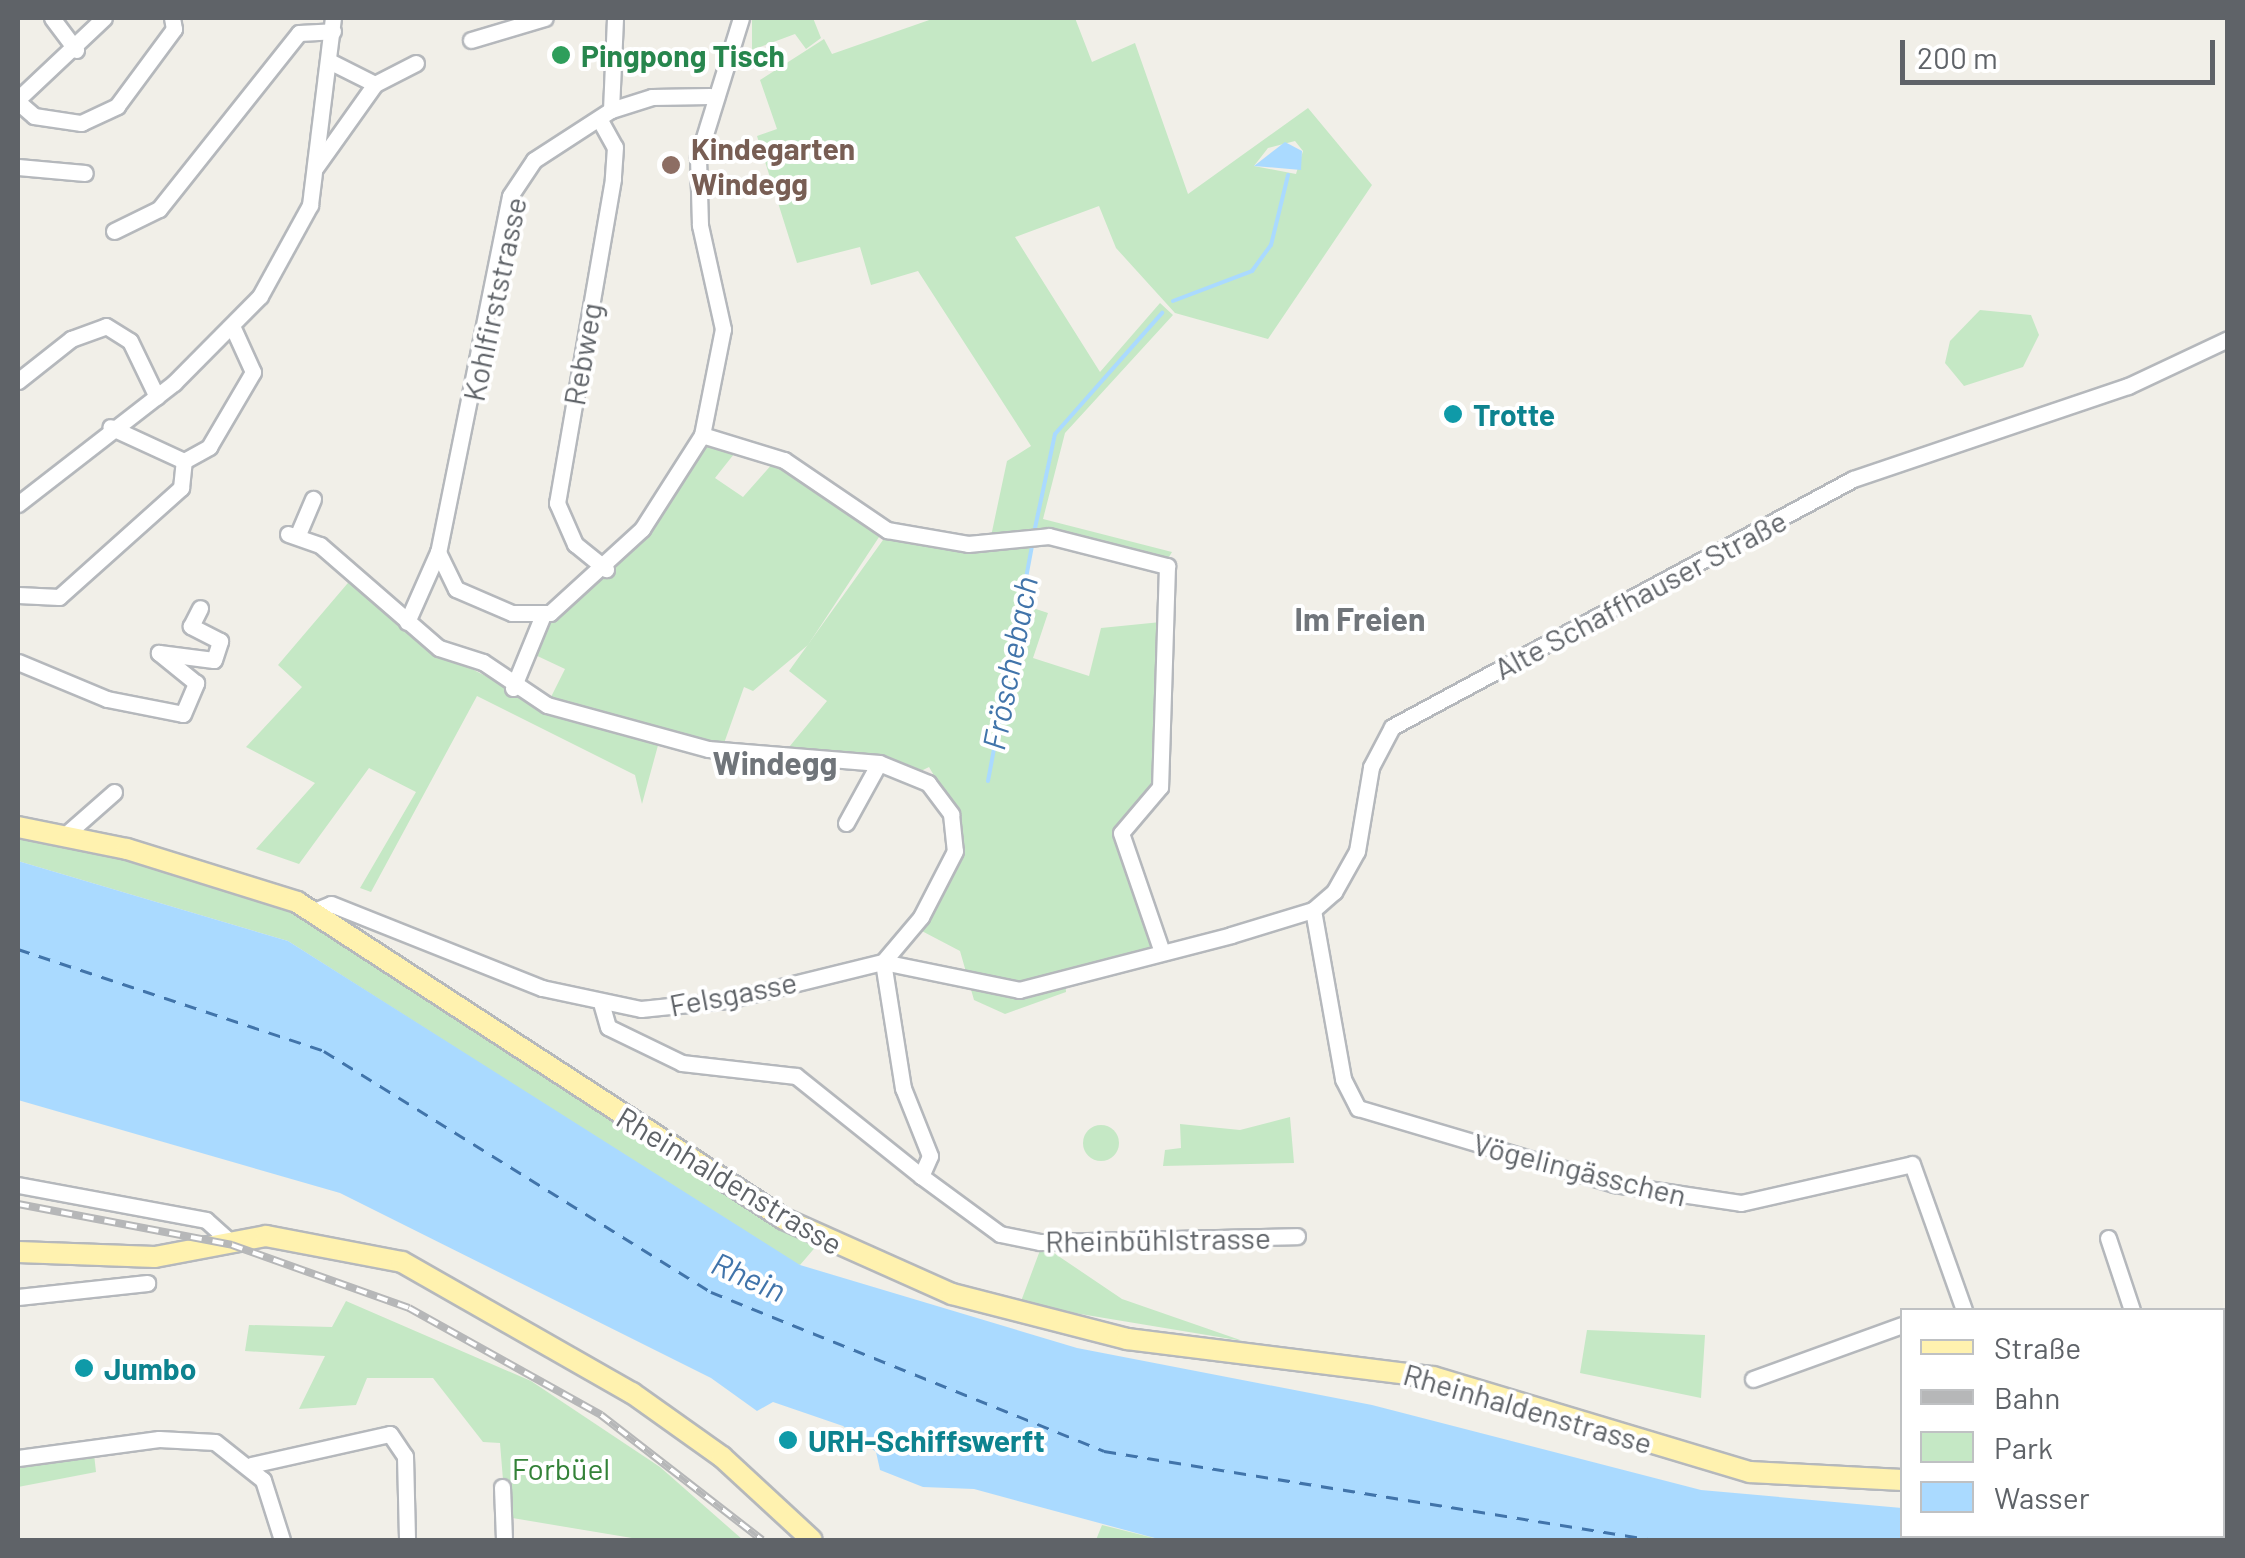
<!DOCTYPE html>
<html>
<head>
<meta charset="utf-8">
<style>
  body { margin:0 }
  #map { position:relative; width:2245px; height:1558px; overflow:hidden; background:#f1efe8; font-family:Barlow,sans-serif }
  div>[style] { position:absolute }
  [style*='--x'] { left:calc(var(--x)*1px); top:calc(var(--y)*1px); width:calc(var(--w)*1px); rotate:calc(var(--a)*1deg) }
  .green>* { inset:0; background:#c5e8c5 }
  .round { border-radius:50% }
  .water>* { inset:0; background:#aadaff }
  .stream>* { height:4px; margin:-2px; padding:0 2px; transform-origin:2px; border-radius:2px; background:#aadaff }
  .ferry>* { height:2.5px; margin-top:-1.25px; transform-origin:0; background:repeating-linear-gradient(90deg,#4174aa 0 12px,transparent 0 22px) }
  .roads { filter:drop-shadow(2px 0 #b5b8bc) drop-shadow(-2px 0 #b5b8bc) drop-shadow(0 2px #b5b8bc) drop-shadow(0 -2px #b5b8bc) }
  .minor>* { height:15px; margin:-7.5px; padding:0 7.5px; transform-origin:7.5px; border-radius:7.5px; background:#fff }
  .major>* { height:20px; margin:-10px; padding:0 10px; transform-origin:10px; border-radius:10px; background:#fff2af }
  .rail>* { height:8px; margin-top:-4px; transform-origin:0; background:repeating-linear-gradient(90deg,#fff 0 11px,#b6b7b8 0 22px); box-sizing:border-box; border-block:2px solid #b6b7b8 }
  .dots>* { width:28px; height:28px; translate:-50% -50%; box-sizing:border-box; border:5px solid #fff; border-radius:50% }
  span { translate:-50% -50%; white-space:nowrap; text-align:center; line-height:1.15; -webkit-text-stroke:8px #fff; paint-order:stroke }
  .leisure-label { font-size:30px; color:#27864d; font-weight:700 }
  .left { translate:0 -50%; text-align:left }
  .education-label { font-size:30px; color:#785e54; font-weight:700 }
  .street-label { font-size:30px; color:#5f6368 }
  .culture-label { font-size:30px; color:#0d838f; font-weight:700 }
  .park-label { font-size:30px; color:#348238 }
  .neighbourhood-label { font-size:32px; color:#70757a; font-weight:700 }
  .water-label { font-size:32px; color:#4174aa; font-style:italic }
  .frame { position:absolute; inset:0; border:20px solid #5f6368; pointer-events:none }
  .legend { position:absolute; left:1900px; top:1308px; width:325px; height:230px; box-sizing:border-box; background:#fff; border:2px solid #bfc1c3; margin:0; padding:12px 18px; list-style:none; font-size:30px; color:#5f6368 }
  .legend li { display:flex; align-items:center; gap:20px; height:50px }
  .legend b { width:50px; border:2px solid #bfc1c3 }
  .scale { position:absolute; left:1900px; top:40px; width:315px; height:45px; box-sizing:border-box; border:5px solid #5f6368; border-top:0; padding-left:12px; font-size:30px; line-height:35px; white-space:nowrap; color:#5f6368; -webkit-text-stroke:8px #fff; paint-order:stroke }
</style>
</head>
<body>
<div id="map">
  <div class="green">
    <i style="clip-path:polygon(752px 18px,813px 18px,821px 38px,806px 49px,795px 34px,752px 50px)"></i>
    <i style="clip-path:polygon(evenodd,935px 18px,1075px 18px,1092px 62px,1135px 43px,1188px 194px,1308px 108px,1372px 185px,1268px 339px,1175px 313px,1116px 248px,1099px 206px,1015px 237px,1100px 372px,1160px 303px,1173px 315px,1065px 433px,1043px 519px,1172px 552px,1166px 562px,1041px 531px,990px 541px,1007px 461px,1031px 446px,918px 271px,871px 285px,860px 247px,797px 263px,757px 136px,777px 129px,760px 80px,824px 39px,832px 54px,935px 18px,1295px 141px,1303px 151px,1296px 174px,1254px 166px,1268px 148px,1295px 141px)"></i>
    <i style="clip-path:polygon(1980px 310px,2031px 315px,2039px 335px,2023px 367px,1964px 386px,1945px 363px,1950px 341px)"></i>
    <i style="clip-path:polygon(706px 441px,738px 449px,715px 478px,743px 497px,774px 462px,883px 531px,808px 645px,753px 691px,744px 687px,722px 749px,660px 738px,642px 804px,635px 775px,477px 696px,371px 892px,360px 888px,416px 792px,369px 768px,299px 864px,256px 849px,315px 783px,246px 747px,302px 687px,278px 665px,353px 577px,431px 648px,546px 707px,565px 669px,531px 653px,546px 618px,609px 572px)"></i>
    <i style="clip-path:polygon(888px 533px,1032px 539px,1021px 604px,1048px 613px,1033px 658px,1089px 676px,1101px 628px,1161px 622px,1157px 783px,1117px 832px,1155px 946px,1065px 976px,1066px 992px,1005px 1014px,974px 1000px,960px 951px,918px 929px,960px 845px,955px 811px,929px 767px,915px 774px,785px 752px,827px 701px,789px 671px)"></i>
    <i style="clip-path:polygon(18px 827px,202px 870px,310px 918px,818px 1244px,800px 1265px,790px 1261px,288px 941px,18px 861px)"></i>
    <i style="clip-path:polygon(1290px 1117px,1294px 1163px,1163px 1166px,1165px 1150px,1181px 1148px,1180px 1124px,1240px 1130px)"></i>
    <i class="round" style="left:1083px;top:1125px;width:36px;height:36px"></i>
    <i style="clip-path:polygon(1042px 1245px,1122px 1299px,1243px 1341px,1020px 1304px)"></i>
    <i style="clip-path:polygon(346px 1301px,531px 1381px,660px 1467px,743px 1540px,644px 1540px,506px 1517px,500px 1443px,483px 1442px,433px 1378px,367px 1378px,356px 1405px,299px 1409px,325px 1356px,245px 1351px,249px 1325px,332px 1327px)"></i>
    <i style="clip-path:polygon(1587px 1330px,1705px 1335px,1701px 1398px,1580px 1373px)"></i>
    <i style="clip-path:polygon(94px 1454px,96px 1472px,18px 1487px,18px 1464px)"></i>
    <i style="clip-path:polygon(1102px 1525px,1162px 1540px,1096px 1540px)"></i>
  </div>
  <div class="water">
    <i style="clip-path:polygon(1285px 142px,1302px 151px,1301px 170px,1254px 166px)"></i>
    <i style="clip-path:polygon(18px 861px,288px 941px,800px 1265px,1077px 1348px,1372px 1405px,1701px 1490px,1902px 1508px,1902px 1536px,2222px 1536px,2227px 1442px,2227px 1540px,1162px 1540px,974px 1489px,923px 1487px,880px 1470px,876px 1452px,843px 1426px,773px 1402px,757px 1411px,711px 1378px,340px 1193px,18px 1100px)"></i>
  </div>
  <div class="stream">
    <i style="--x:1173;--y:301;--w:85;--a:-20.8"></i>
    <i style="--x:1252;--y:271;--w:32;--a:-54"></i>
    <i style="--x:1271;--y:245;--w:72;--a:-76.3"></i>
    <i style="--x:1035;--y:528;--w:96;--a:-78"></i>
    <i style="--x:1055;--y:434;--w:162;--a:-48.5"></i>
    <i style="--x:988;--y:781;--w:239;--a:-79.4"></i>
  </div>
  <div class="ferry">
    <i style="--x:18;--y:949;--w:323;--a:18.4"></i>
    <i style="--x:324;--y:1051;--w:456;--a:31.9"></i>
    <i style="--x:711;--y:1292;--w:424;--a:22"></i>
    <i style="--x:1104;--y:1451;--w:557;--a:9.19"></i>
  </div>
  <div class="roads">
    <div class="minor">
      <i style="--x:52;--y:18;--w:40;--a:53"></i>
      <i style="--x:471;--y:40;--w:77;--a:-16.6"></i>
      <i style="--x:329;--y:61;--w:51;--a:26.6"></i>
      <i style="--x:710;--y:96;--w:58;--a:179"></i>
      <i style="--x:652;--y:97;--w:43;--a:162.4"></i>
      <i style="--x:611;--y:110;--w:92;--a:147"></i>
      <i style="--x:534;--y:160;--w:43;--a:123.7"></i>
      <i style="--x:510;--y:196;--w:363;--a:101.4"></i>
      <i style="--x:438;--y:552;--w:41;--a:64.1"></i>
      <i style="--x:456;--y:589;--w:61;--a:23.2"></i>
      <i style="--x:512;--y:613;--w:38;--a:0"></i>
      <i style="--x:550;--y:613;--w:125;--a:-42.4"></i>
      <i style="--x:642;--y:529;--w:112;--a:-57.4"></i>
      <i style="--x:702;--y:435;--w:108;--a:-78.8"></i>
      <i style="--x:723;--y:329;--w:107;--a:-102.5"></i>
      <i style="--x:700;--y:225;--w:68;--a:-91.7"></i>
      <i style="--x:698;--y:157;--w:145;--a:-72.8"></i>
      <i style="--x:18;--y:99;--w:118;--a:-43.3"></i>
      <i style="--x:18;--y:102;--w:21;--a:41"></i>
      <i style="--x:34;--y:116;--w:48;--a:8.5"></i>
      <i style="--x:81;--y:123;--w:40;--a:-25"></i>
      <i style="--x:117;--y:106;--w:96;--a:-53.5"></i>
      <i style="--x:174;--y:29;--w:11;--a:-100"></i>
      <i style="--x:611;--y:110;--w:92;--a:-87.5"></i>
      <i style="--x:602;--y:124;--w:26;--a:61"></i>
      <i style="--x:615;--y:147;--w:32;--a:94"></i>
      <i style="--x:613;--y:179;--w:329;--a:99.8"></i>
      <i style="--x:557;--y:503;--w:45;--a:66.3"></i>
      <i style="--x:575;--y:544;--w:40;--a:39"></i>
      <i style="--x:18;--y:167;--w:67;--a:5.1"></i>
      <i style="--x:316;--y:167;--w:102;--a:-54.6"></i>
      <i style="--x:375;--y:84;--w:46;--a:-27.1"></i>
      <i style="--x:114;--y:231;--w:50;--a:-26.1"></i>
      <i style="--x:159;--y:209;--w:225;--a:-51.5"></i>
      <i style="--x:299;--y:33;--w:34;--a:-3"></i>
      <i style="--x:18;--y:381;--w:68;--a:-38.4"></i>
      <i style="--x:71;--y:339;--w:37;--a:-20"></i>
      <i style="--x:106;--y:326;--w:28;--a:32"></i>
      <i style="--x:130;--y:341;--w:62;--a:64.3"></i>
      <i style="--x:702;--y:435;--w:86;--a:17"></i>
      <i style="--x:784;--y:460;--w:125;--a:34.2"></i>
      <i style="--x:887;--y:530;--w:82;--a:9.8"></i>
      <i style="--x:968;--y:544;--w:81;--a:-5.6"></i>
      <i style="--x:1049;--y:536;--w:122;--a:14.3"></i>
      <i style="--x:1167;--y:566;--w:221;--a:91.8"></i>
      <i style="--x:1160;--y:787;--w:60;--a:130.3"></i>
      <i style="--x:1121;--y:833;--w:126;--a:71"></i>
      <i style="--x:184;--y:461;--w:29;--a:-29"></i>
      <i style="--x:209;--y:447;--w:87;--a:-59.6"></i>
      <i style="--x:253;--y:372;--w:48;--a:-114.4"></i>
      <i style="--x:18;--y:504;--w:197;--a:-37.8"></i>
      <i style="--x:174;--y:383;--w:122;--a:-45.3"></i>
      <i style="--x:260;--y:296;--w:104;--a:-61.2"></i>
      <i style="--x:310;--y:205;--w:188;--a:-83"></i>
      <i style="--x:299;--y:532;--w:36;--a:-67"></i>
      <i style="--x:288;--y:534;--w:34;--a:19"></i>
      <i style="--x:320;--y:545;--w:157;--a:40.9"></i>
      <i style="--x:439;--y:648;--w:46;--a:17.7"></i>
      <i style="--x:483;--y:662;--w:77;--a:33.9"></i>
      <i style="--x:547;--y:705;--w:167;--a:15.3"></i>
      <i style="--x:708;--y:749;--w:172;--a:4.7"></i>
      <i style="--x:879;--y:763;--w:53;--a:22.2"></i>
      <i style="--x:928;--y:783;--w:39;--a:53"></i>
      <i style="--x:951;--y:814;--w:37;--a:84"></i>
      <i style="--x:955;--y:851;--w:74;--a:117.3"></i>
      <i style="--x:921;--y:917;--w:59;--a:130.2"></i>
      <i style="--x:883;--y:962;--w:128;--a:81"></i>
      <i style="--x:903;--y:1088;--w:73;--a:68.3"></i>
      <i style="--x:930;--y:1156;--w:22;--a:114"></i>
      <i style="--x:921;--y:1176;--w:160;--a:-141.3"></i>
      <i style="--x:796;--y:1076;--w:115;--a:-173.5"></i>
      <i style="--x:682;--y:1063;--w:82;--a:-154.1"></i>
      <i style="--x:608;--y:1027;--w:22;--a:-106"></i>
      <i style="--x:18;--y:595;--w:41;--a:2.8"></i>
      <i style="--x:59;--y:597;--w:164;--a:-41.8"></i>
      <i style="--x:181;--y:488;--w:27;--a:-84"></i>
      <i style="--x:184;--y:461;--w:81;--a:-155.3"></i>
      <i style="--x:407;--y:622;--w:77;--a:-66.1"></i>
      <i style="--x:18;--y:662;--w:96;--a:22.6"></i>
      <i style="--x:107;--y:699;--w:77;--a:11.2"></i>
      <i style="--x:183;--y:714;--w:34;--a:-67"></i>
      <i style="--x:196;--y:683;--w:48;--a:-141"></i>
      <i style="--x:159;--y:653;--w:55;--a:7.3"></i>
      <i style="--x:214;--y:660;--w:20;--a:-72"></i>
      <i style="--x:220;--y:641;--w:33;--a:-153"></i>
      <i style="--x:191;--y:626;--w:20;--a:-63"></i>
      <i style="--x:513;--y:688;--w:79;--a:-67.7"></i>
      <i style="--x:846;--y:823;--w:68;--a:-61.2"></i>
      <i style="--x:63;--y:837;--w:68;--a:-41.4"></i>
      <i style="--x:1313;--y:910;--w:172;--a:79.9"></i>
      <i style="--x:1343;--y:1079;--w:33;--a:63"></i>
      <i style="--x:1358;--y:1108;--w:267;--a:16.5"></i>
      <i style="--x:1614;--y:1184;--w:128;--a:8.5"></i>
      <i style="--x:1741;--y:1203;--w:175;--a:-12.8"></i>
      <i style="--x:1912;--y:1164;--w:155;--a:70.4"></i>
      <i style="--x:314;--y:911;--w:18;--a:-22"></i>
      <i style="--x:331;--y:904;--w:227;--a:21.7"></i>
      <i style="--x:542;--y:988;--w:101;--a:12"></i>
      <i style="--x:641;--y:1009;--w:87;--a:-5.9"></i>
      <i style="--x:728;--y:1000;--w:160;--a:-13.8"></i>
      <i style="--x:883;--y:962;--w:139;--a:11.6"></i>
      <i style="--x:1019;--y:990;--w:219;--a:-14.5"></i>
      <i style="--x:1231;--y:935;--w:86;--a:-17"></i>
      <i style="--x:1313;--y:910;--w:28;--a:-41"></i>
      <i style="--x:1334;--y:892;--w:47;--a:-60.7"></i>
      <i style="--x:1357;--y:851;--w:85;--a:-80.5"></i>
      <i style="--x:1371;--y:767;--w:45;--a:-62.3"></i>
      <i style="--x:1392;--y:727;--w:523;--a:-28.28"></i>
      <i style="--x:1853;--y:479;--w:290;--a:-18.7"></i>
      <i style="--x:2128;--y:386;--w:110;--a:-25.2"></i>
      <i style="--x:921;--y:1176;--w:98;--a:36.3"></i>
      <i style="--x:1000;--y:1234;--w:41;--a:11.3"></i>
      <i style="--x:1040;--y:1242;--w:257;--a:-1.3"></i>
      <i style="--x:18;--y:1185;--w:191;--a:10.5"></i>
      <i style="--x:206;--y:1220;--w:30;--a:42"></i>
      <i style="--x:2108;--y:1238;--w:76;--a:71.6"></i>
      <i style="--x:18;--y:1297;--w:130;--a:-6.2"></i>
      <i style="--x:2222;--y:1322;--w:7;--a:-27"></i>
      <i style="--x:1753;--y:1379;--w:158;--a:-19.9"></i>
      <i style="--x:18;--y:1458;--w:142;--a:-7.7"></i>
      <i style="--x:159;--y:1439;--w:56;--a:3.1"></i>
      <i style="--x:215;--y:1442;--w:61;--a:38.4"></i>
      <i style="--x:263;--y:1480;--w:63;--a:72.4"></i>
      <i style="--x:251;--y:1465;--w:142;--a:-12.6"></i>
      <i style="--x:390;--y:1434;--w:27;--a:56"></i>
      <i style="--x:405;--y:1456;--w:84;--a:88.6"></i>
      <i style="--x:502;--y:1487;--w:53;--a:87.8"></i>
    </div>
    <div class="major">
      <i style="--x:18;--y:827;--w:111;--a:11.4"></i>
      <i style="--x:127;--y:849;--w:178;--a:17.3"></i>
      <i style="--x:297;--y:902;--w:581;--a:33.06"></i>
      <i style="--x:784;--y:1219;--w:184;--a:24.1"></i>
      <i style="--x:952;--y:1294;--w:181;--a:14.4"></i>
      <i style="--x:1127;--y:1339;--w:308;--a:7.1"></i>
      <i style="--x:1433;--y:1377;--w:331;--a:16.7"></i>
      <i style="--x:1750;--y:1472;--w:152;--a:3"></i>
      <i style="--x:18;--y:1252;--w:137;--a:2.1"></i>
      <i style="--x:155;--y:1257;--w:113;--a:-10.7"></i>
      <i style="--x:266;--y:1236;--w:138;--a:10.8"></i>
      <i style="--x:402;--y:1262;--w:265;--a:29.7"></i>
      <i style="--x:632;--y:1393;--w:110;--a:35.4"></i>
      <i style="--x:722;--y:1457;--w:122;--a:42.7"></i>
      <i style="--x:2222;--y:1408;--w:6;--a:-9"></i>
    </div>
  </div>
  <div class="rail">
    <i style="--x:18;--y:1204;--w:218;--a:10.8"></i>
    <i style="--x:232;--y:1245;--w:188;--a:19.6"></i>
    <i style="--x:409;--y:1308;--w:220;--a:29.1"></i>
    <i style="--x:601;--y:1415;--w:204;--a:37.8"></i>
  </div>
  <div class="dots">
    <i style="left:561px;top:55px;background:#2e9e5b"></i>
    <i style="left:671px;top:165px;background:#8d6e63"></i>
    <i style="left:1453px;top:414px;background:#0f9aa8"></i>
    <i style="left:84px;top:1368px;background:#0f9aa8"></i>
    <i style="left:788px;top:1440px;background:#0f9aa8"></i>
  </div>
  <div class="leisure-label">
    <span class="left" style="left:581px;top:55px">Pingpong Tisch</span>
  </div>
  <div class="education-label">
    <span class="left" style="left:691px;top:165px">Kindegarten<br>Windegg</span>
  </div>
  <div class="street-label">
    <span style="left:494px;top:299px;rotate:-78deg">Kohlfirststrasse</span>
    <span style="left:582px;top:354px;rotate:-80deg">Rebweg</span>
    <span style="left:1640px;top:594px;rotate:-28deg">Alte Schaffhauser Straße</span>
    <span style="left:733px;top:993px;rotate:-11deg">Felsgasse</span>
    <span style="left:1580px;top:1169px;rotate:14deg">Vögelingässchen</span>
    <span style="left:730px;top:1180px;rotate:31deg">Rheinhaldenstrasse</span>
    <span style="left:1158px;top:1239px;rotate:-1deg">Rheinbühlstrasse</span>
    <span style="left:1528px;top:1408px;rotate:16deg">Rheinhaldenstrasse</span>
  </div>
  <div class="culture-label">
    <span class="left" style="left:1473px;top:414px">Trotte</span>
    <span class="left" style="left:104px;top:1368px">Jumbo</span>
    <span class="left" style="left:808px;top:1440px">URH-Schiffswerft</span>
  </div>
  <div class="park-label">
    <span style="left:561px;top:1468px">Forbüel</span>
  </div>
  <div class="neighbourhood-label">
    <span style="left:1360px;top:618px">Im Freien</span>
    <span style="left:775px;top:762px">Windegg</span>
  </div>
  <div class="water-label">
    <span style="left:1009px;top:663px;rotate:-79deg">Fröschebach</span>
    <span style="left:749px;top:1276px;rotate:24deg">Rhein</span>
  </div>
  <div class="frame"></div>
  <ul class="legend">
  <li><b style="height:12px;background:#fff2af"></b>Straße</li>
  <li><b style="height:12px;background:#b6b7b8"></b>Bahn</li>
  <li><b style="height:28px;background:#c5e8c5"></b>Park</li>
  <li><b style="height:28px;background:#aadaff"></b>Wasser</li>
  </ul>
  <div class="scale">200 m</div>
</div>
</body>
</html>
